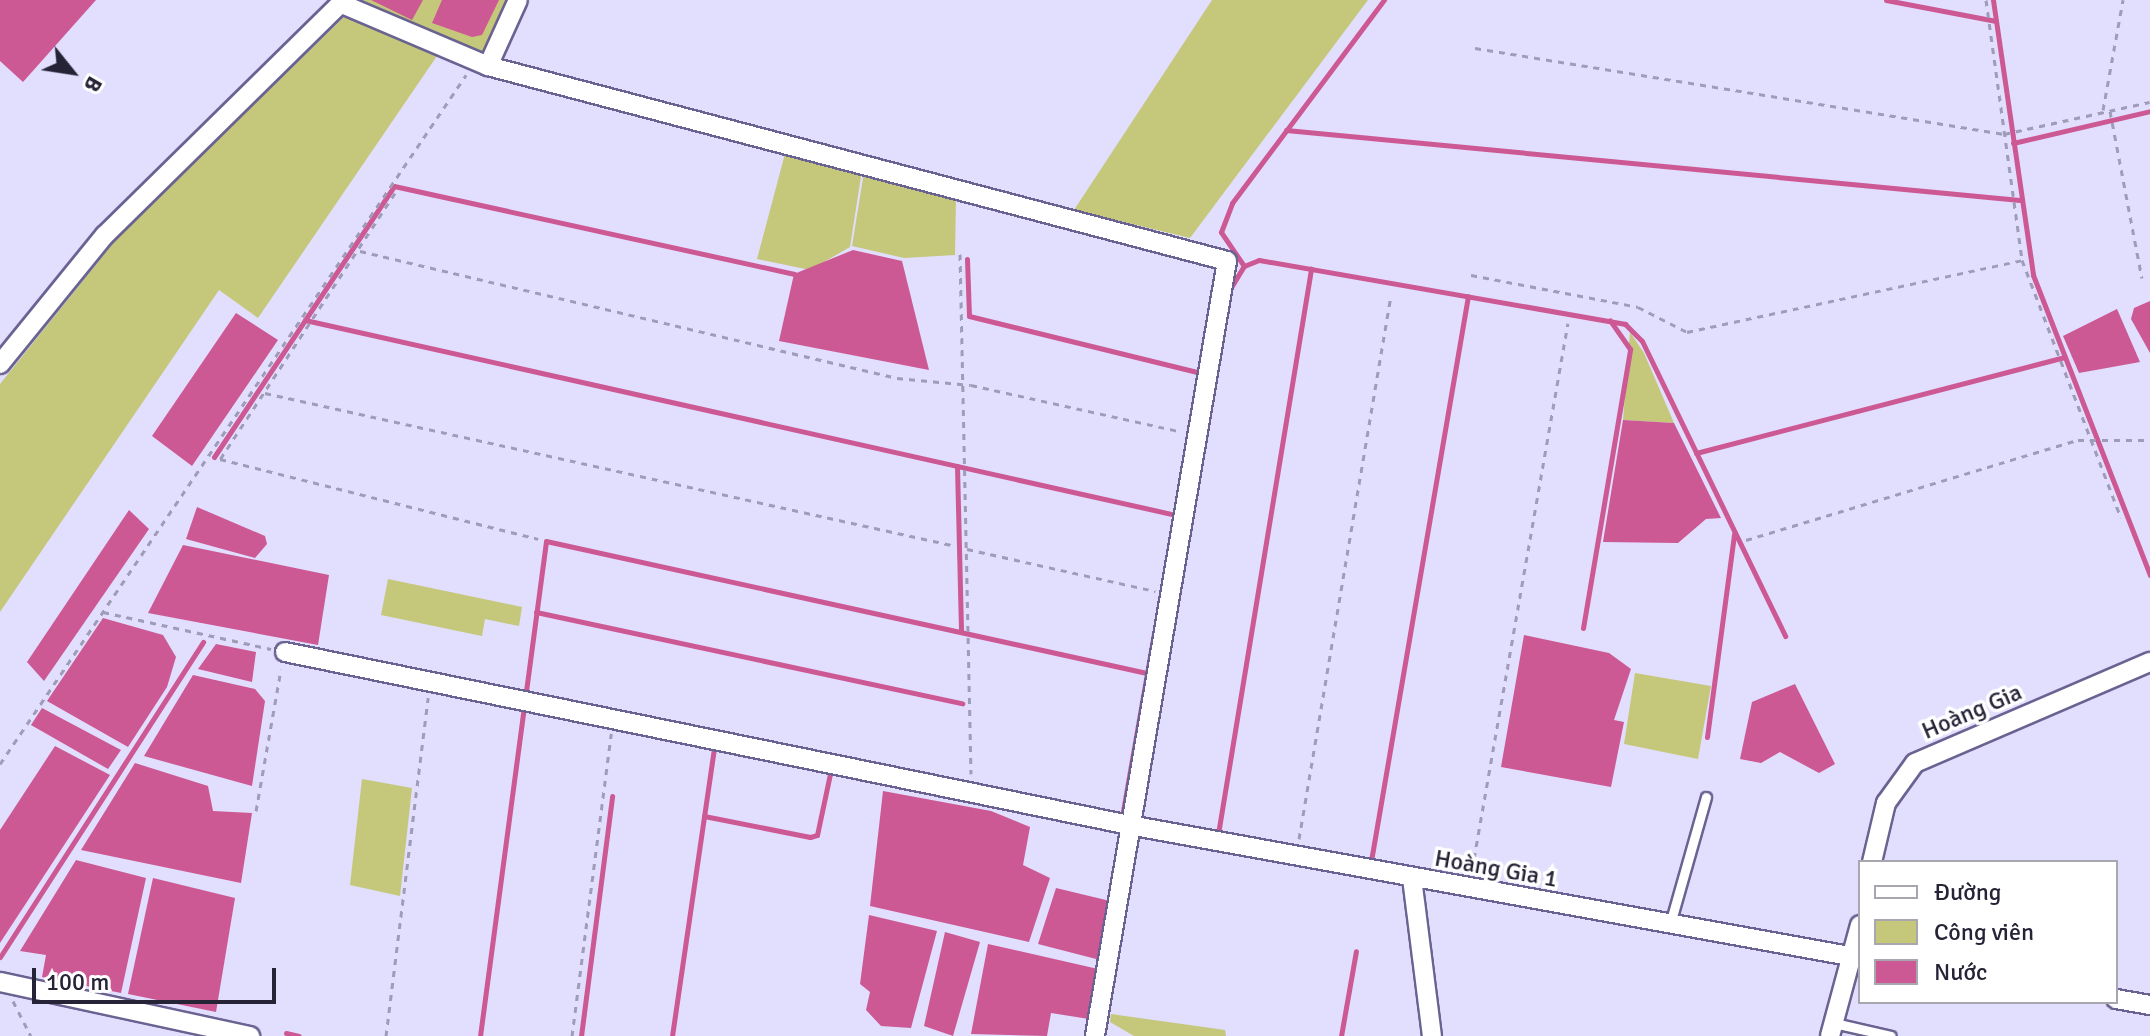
<!DOCTYPE html>
<html>
<head>
<meta charset="utf-8">
<style>
  body { margin:0 }
  #map { position:relative; width:2150px; height:1036px; overflow:hidden; background:#e1defe; font-family:Signika,sans-serif }
  div>[style] { position:absolute }
  [style*='--x'] { left:calc(var(--x)*1px); top:calc(var(--y)*1px); width:calc(var(--w)*1px); rotate:calc(var(--a)*1deg) }
  .green>* { inset:0; background:#c5c87b }
  .water>* { inset:0; background:#cc5894 }
  .stream>* { height:5px; margin:-2.5px; padding:0 2.5px; transform-origin:2.5px; border-radius:2.5px; background:#cc5894 }
  .path>* { height:3px; margin-top:-1.5px; transform-origin:0; background:repeating-linear-gradient(90deg,#9f9cb8 0 6px,transparent 0 12px) }
  .roads { filter:drop-shadow(2px 0 #6a6392) drop-shadow(-2px 0 #6a6392) drop-shadow(0 2px #6a6392) drop-shadow(0 -2px #6a6392) }
  .lane>* { height:9px; margin:-4.5px; padding:0 4.5px; transform-origin:4.5px; border-radius:4.5px; background:#fff }
  .street>* { height:18px; margin:-9px; padding:0 9px; transform-origin:9px; border-radius:9px; background:#fff }
  span { translate:-50% -50%; white-space:nowrap; text-align:center; line-height:1.15; -webkit-text-stroke:7px #fff; paint-order:stroke }
  .street-label { font-size:24px; color:#262337 }
  .legend { position:absolute; left:1858px; top:860px; width:260px; height:144px; box-sizing:border-box; background:#fff; border:2px solid #a8a7af; margin:0; padding:10px 14px; list-style:none; font-size:24px; color:#262337 }
  .legend li { display:flex; align-items:center; gap:16px; height:40px }
  .legend b { width:40px; border:2px solid #a8a7af }
  .north { position:absolute; left:32px; top:32px; width:80px; height:80px; -webkit-text-stroke:6px #fff; paint-order:stroke; rotate:120deg; font-size:22px; font-weight:700; line-height:32px; text-align:center; color:#262337 }
  .north::after { content:''; display:block; margin:auto; width:28px; height:36px; background:#262337; clip-path:polygon(50% 0,100% 100%,50% 72%,0 100%) }
  .scale { position:absolute; left:32px; top:968px; width:244px; height:36px; box-sizing:border-box; border:4px solid #262337; border-top:0; padding-left:10px; font-size:24px; line-height:28px; white-space:nowrap; color:#262337; -webkit-text-stroke:6px #fff; paint-order:stroke }
</style>
</head>
<body>
<div id="map">
  <div class="green">
    <i style="clip-path:polygon(353px 0,512px 0,481px 57px)"></i>
    <i style="clip-path:polygon(1212px 0,1368px 0,1190px 238px,1074px 210px)"></i>
    <i style="clip-path:polygon(348px 13px,439px 53px,258px 318px,219px 290px,0 612px,0 384px,122px 232px)"></i>
    <i style="clip-path:polygon(786px 150px,862px 170px,850px 247px,810px 270px,757px 259px)"></i>
    <i style="clip-path:polygon(864px 172px,956px 196px,955px 255px,904px 258px,852px 246px)"></i>
    <i style="clip-path:polygon(1630px 332px,1644px 353px,1674px 423px,1623px 420px)"></i>
    <i style="clip-path:polygon(388px 579px,522px 607px,519px 626px,485px 619px,482px 636px,381px 615px)"></i>
    <i style="clip-path:polygon(1635px 673px,1711px 686px,1698px 759px,1624px 744px)"></i>
    <i style="clip-path:polygon(362px 779px,412px 788px,400px 896px,350px 885px)"></i>
    <i style="clip-path:polygon(1111px 1014px,1225px 1030px,1226px 1036px,1134px 1036px,1110px 1022px)"></i>
  </div>
  <div class="water">
    <i style="clip-path:polygon(0 0,96px 0,23px 82px,0 61px)"></i>
    <i style="clip-path:polygon(371px 0,423px 0,412px 20px)"></i>
    <i style="clip-path:polygon(442px 0,499px 0,482px 35px,472px 37px,432px 23px)"></i>
    <i style="clip-path:polygon(853px 250px,902px 261px,929px 370px,779px 341px,794px 274px)"></i>
    <i style="clip-path:polygon(2150px 301px,2150px 353px,2131px 319px,2134px 308px)"></i>
    <i style="clip-path:polygon(2117px 309px,2140px 362px,2079px 373px,2063px 336px)"></i>
    <i style="clip-path:polygon(236px 313px,278px 340px,192px 466px,152px 436px)"></i>
    <i style="clip-path:polygon(1623px 420px,1674px 423px,1721px 518px,1706px 519px,1678px 543px,1603px 542px)"></i>
    <i style="clip-path:polygon(197px 507px,265px 536px,267px 544px,255px 558px,186px 539px)"></i>
    <i style="clip-path:polygon(129px 510px,149px 529px,44px 681px,27px 662px)"></i>
    <i style="clip-path:polygon(183px 545px,329px 575px,318px 645px,148px 613px)"></i>
    <i style="clip-path:polygon(103px 618px,163px 635px,176px 657px,167px 687px,128px 747px,47px 701px)"></i>
    <i style="clip-path:polygon(1524px 635px,1609px 653px,1631px 669px,1614px 720px,1624px 722px,1611px 787px,1501px 767px)"></i>
    <i style="clip-path:polygon(216px 644px,256px 652px,252px 682px,198px 669px)"></i>
    <i style="clip-path:polygon(193px 675px,255px 689px,265px 701px,252px 786px,144px 756px)"></i>
    <i style="clip-path:polygon(1795px 684px,1835px 764px,1819px 773px,1780px 752px,1761px 763px,1740px 759px,1752px 702px)"></i>
    <i style="clip-path:polygon(42px 708px,121px 750px,108px 769px,31px 725px)"></i>
    <i style="clip-path:polygon(55px 746px,110px 775px,0 943px,0 830px)"></i>
    <i style="clip-path:polygon(135px 763px,208px 786px,213px 811px,252px 813px,241px 883px,81px 850px)"></i>
    <i style="clip-path:polygon(883px 791px,991px 811px,1030px 827px,1023px 865px,1050px 878px,1029px 942px,870px 906px)"></i>
    <i style="clip-path:polygon(76px 860px,146px 878px,121px 993px,42px 977px,46px 955px,20px 951px)"></i>
    <i style="clip-path:polygon(153px 878px,235px 898px,216px 1012px,128px 994px)"></i>
    <i style="clip-path:polygon(1056px 888px,1110px 901px,1100px 960px,1038px 944px)"></i>
    <i style="clip-path:polygon(869px 915px,937px 931px,911px 1028px,881px 1026px,866px 1010px,870px 992px,860px 984px)"></i>
    <i style="clip-path:polygon(945px 932px,980px 942px,953px 1036px,924px 1026px)"></i>
    <i style="clip-path:polygon(988px 944px,1098px 969px,1089px 1019px,1051px 1013px,1047px 1036px,971px 1034px)"></i>
  </div>
  <div class="stream">
    <i style="--x:1886;--y:0;--w:112;--a:10.8"></i>
    <i style="--x:1993;--y:0;--w:278;--a:81.7"></i>
    <i style="--x:2033;--y:275;--w:322;--a:68.7"></i>
    <i style="--x:1286;--y:130;--w:737;--a:5.45"></i>
    <i style="--x:2013;--y:143;--w:141;--a:-13.1"></i>
    <i style="--x:967;--y:259;--w:57;--a:88"></i>
    <i style="--x:969;--y:316;--w:239;--a:13.8"></i>
    <i style="--x:1244;--y:266;--w:41;--a:-124.1"></i>
    <i style="--x:1221;--y:232;--w:31;--a:-69"></i>
    <i style="--x:1232;--y:203;--w:254;--a:-53.2"></i>
    <i style="--x:1230;--y:289;--w:27;--a:-59"></i>
    <i style="--x:1244;--y:266;--w:16;--a:-22"></i>
    <i style="--x:1259;--y:260;--w:372;--a:9.9"></i>
    <i style="--x:1625;--y:324;--w:24;--a:45"></i>
    <i style="--x:1642;--y:341;--w:328;--a:64.1"></i>
    <i style="--x:305;--y:320;--w:893;--a:12.62"></i>
    <i style="--x:1696;--y:453;--w:381;--a:-14.6"></i>
    <i style="--x:214;--y:457;--w:325;--a:-56.4"></i>
    <i style="--x:394;--y:186;--w:410;--a:12.4"></i>
    <i style="--x:957;--y:466;--w:165;--a:88.6"></i>
    <i style="--x:536;--y:612;--w:436;--a:12.1"></i>
    <i style="--x:1583;--y:628;--w:283;--a:-80.4"></i>
    <i style="--x:1630;--y:349;--w:35;--a:-125"></i>
    <i style="--x:1707;--y:737;--w:205;--a:-82.4"></i>
    <i style="--x:1123;--y:811;--w:180;--a:-80.1"></i>
    <i style="--x:704;--y:816;--w:108;--a:11.2"></i>
    <i style="--x:810;--y:837;--w:7;--a:-16"></i>
    <i style="--x:817;--y:835;--w:62;--a:-78"></i>
    <i style="--x:1218;--y:834;--w:573;--a:-80.65"></i>
    <i style="--x:1371;--y:861;--w:573;--a:-80.26"></i>
    <i style="--x:0;--y:957;--w:375;--a:-57.2"></i>
    <i style="--x:286;--y:1033;--w:13;--a:13"></i>
    <i style="--x:480;--y:1036;--w:499;--a:-82.4"></i>
    <i style="--x:546;--y:541;--w:615;--a:12.39"></i>
    <i style="--x:581;--y:1036;--w:242;--a:-82.6"></i>
    <i style="--x:672;--y:1036;--w:292;--a:-81.7"></i>
    <i style="--x:1341;--y:1036;--w:86;--a:-80"></i>
  </div>
  <div class="path">
    <i style="--x:1986;--y:0;--w:262;--a:82.1"></i>
    <i style="--x:2022;--y:260;--w:276;--a:69"></i>
    <i style="--x:1475;--y:48;--w:536;--a:9.23"></i>
    <i style="--x:2004;--y:134;--w:149;--a:-12.4"></i>
    <i style="--x:2103;--y:110;--w:112;--a:-79.7"></i>
    <i style="--x:2110;--y:111;--w:170;--a:79.2"></i>
    <i style="--x:395;--y:193;--w:318;--a:123.3"></i>
    <i style="--x:220;--y:459;--w:328;--a:14.1"></i>
    <i style="--x:360;--y:251;--w:552;--a:13.31"></i>
    <i style="--x:897;--y:378;--w:74;--a:5.4"></i>
    <i style="--x:971;--y:385;--w:213;--a:12.5"></i>
    <i style="--x:960;--y:254;--w:520;--a:88.79"></i>
    <i style="--x:1471;--y:275;--w:170;--a:10.8"></i>
    <i style="--x:1638;--y:307;--w:55;--a:27"></i>
    <i style="--x:1687;--y:332;--w:343;--a:-12.1"></i>
    <i style="--x:265;--y:393;--w:703;--a:12.49"></i>
    <i style="--x:1746;--y:540;--w:347;--a:-16.8"></i>
    <i style="--x:2078;--y:440;--w:72;--a:0"></i>
    <i style="--x:967;--y:549;--w:193;--a:12.6"></i>
    <i style="--x:103;--y:612;--w:172;--a:12.4"></i>
    <i style="--x:0;--y:764;--w:832;--a:-55.93"></i>
    <i style="--x:256;--y:811;--w:144;--a:-80"></i>
    <i style="--x:1299;--y:839;--w:552;--a:-80.4"></i>
    <i style="--x:1472;--y:870;--w:555;--a:-80.05"></i>
    <i style="--x:13;--y:1001;--w:39;--a:63"></i>
    <i style="--x:386;--y:1036;--w:341;--a:-82.9"></i>
    <i style="--x:572;--y:1036;--w:305;--a:-82.6"></i>
  </div>
  <div class="roads">
    <div class="lane">
      <i style="--x:1670;--y:924;--w:132;--a:-74.2"></i>
      <i style="--x:1834;--y:1023;--w:58;--a:12.8"></i>
    </div>
    <div class="street">
      <i style="--x:342;--y:4;--w:159;--a:23"></i>
      <i style="--x:488;--y:66;--w:764;--a:14.78"></i>
      <i style="--x:1227;--y:261;--w:786;--a:99.67"></i>
      <i style="--x:488;--y:66;--w:72;--a:-65.6"></i>
      <i style="--x:0;--y:364;--w:166;--a:-50.9"></i>
      <i style="--x:105;--y:235;--w:335;--a:-44.5"></i>
      <i style="--x:285;--y:652;--w:862;--a:11.58"></i>
      <i style="--x:1129;--y:825;--w:743;--a:10.31"></i>
      <i style="--x:1872;--y:862;--w:61;--a:-76.7"></i>
      <i style="--x:1886;--y:803;--w:49;--a:-54.1"></i>
      <i style="--x:1915;--y:763;--w:256;--a:-23.3"></i>
      <i style="--x:1412;--y:878;--w:159;--a:82.8"></i>
      <i style="--x:0;--y:982;--w:256;--a:12.2"></i>
      <i style="--x:2116;--y:999;--w:35;--a:10"></i>
      <i style="--x:1830;--y:1036;--w:115;--a:-74.9"></i>
    </div>
  </div>
  <div class="street-label">
    <span style="left:1972px;top:712px;rotate:-23deg">Hoàng Gia</span>
    <span style="left:1496px;top:869px;rotate:10deg">Hoàng Gia 1</span>
  </div>
  <ul class="legend">
  <li><b style="height:10px;background:#fff"></b>Đường</li>
  <li><b style="height:22px;background:#c5c87b"></b>Công viên</li>
  <li><b style="height:22px;background:#cc5894"></b>Nước</li>
  </ul>
  <div class="north">B</div>
  <div class="scale">100 m</div>
</div>
</body>
</html>
